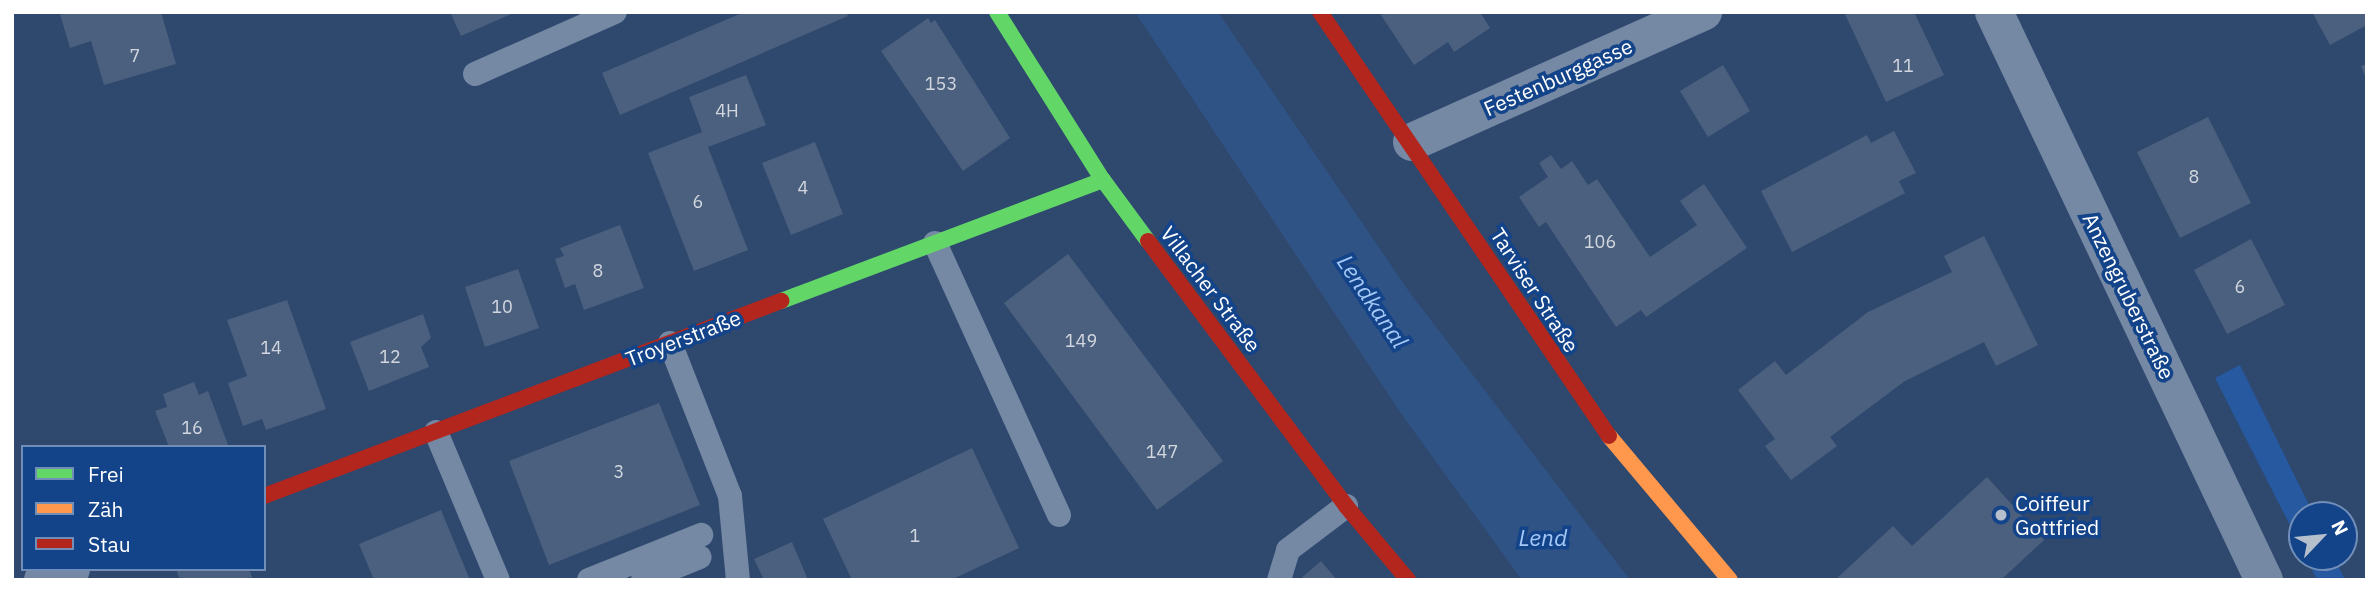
<!DOCTYPE html>
<html>
<head>
<meta charset="utf-8">
<style>
  body { margin:0 }
  #map { position:relative; width:2379px; height:592px; overflow:hidden; background:#2e486e; font-family:"IBM Plex Sans",sans-serif }
  div>[style] { position:absolute }
  [style*='--x'] { left:calc(var(--x)*1px); top:calc(var(--y)*1px); width:calc(var(--w)*1px); rotate:calc(var(--a)*1deg) }
  .green>* { inset:0; background:#2659a0 }
  .water>* { inset:0; background:#305386 }
  .building>* { inset:0; background:#4b607e }
  .lane>* { height:24px; margin:-12px; padding:0 12px; transform-origin:12px; border-radius:12px; background:#7588a4 }
  .street>* { height:38px; margin:-19px; padding:0 19px; transform-origin:19px; border-radius:19px; background:#7588a4 }
  .fast>* { height:16px; margin:-8px; padding:0 8px; transform-origin:8px; border-radius:8px; background:#63d668 }
  .slow>* { height:16px; margin:-8px; padding:0 8px; transform-origin:8px; border-radius:8px; background:#ff974d }
  .jam>* { height:16px; margin:-8px; padding:0 8px; transform-origin:8px; border-radius:8px; background:#b3261e }
  .dots>* { width:19px; height:19px; translate:-50% -50%; box-sizing:border-box; border:4px solid #134389; border-radius:50% }
  span { translate:-50% -50%; white-space:nowrap; text-align:center; line-height:1.15; -webkit-text-stroke:7px #134389; paint-order:stroke }
  .number-label { font-size:18px; color:#d2d7df }
  .number-label span { -webkit-text-stroke-width:0 }
  .street-label { font-size:21px; color:#fff }
  .poi-label { font-size:21px; color:#fff }
  .left { translate:0 -50%; text-align:left }
  .water-label { font-size:23px; color:#a4c8f7; font-style:italic }
  .frame { position:absolute; inset:0; border:14px solid #fff; pointer-events:none }
  .legend { position:absolute; left:21px; top:445px; width:245px; height:126px; box-sizing:border-box; background:#134389; border:2px solid #718eb8; margin:0; padding:9px 12px; list-style:none; font-size:21px; color:#fff }
  .legend li { display:flex; align-items:center; gap:14px; height:35px }
  .legend b { width:35px; border:2px solid #718eb8 }
  .north { position:absolute; left:2288px; top:501px; width:70px; height:70px; box-sizing:border-box; background:#134389; border:2px solid #718eb8; border-radius:50%; rotate:64deg; font-size:19px; font-weight:700; line-height:28px; text-align:center; color:#fff }
  .north::after { content:''; display:block; margin:auto; width:24px; height:32px; background:#b6bfcc; clip-path:polygon(50% 0,100% 100%,50% 72%,0 100%) }
</style>
</head>
<body>
<div id="map">
  <div class="green">
    <i style="clip-path:polygon(2240px 365px,2314px 515px,2302px 515px,2302px 549px,2215px 378px)"></i>
    <i style="clip-path:polygon(2306px 557px,2334px 557px,2345px 580px,2317px 580px)"></i>
  </div>
  <div class="water">
    <i style="clip-path:polygon(1135px 12px,1218px 12px,1410px 293px,1630px 580px,1522px 580px,1402px 415px)"></i>
  </div>
  <div class="building">
    <i style="clip-path:polygon(161px 12px,176px 64px,104px 85px,91px 41px,70px 48px,60px 14px)"></i>
    <i style="clip-path:polygon(450px 12px,516px 12px,461px 36px)"></i>
    <i style="clip-path:polygon(744px 12px,846px 12px,848px 16px,620px 115px,602px 73px)"></i>
    <i style="clip-path:polygon(1379px 12px,1480px 12px,1490px 28px,1454px 52px,1448px 42px,1414px 65px)"></i>
    <i style="clip-path:polygon(1844px 12px,1914px 12px,1944px 75px,1886px 102px)"></i>
    <i style="clip-path:polygon(2312px 12px,2367px 12px,2367px 25px,2330px 45px)"></i>
    <i style="clip-path:polygon(928px 18px,931px 23px,935px 20px,1010px 138px,963px 171px,881px 51px)"></i>
    <i style="clip-path:polygon(2367px 64px,2367px 81px,2361px 66px)"></i>
    <i style="clip-path:polygon(1723px 65px,1750px 111px,1708px 137px,1680px 91px)"></i>
    <i style="clip-path:polygon(746px 75px,766px 125px,708px 147px,748px 250px,694px 271px,648px 153px,702px 132px,689px 97px)"></i>
    <i style="clip-path:polygon(2208px 117px,2251px 203px,2180px 238px,2137px 152px)"></i>
    <i style="clip-path:polygon(1894px 131px,1916px 173px,1899px 181px,1905px 193px,1792px 252px,1761px 191px,1867px 135px,1871px 143px)"></i>
    <i style="clip-path:polygon(815px 142px,843px 214px,791px 235px,762px 163px)"></i>
    <i style="clip-path:polygon(1551px 155px,1561px 169px,1572px 161px,1588px 185px,1597px 179px,1650px 257px,1697px 225px,1680px 201px,1704px 184px,1747px 248px,1646px 317px,1641px 310px,1616px 327px,1546px 222px,1539px 227px,1519px 197px,1548px 177px,1539px 163px)"></i>
    <i style="clip-path:polygon(620px 225px,644px 288px,584px 310px,575px 284px,565px 288px,555px 259px,564px 256px,560px 248px)"></i>
    <i style="clip-path:polygon(1984px 236px,2038px 345px,1996px 366px,1984px 342px,1905px 381px,1830px 437px,1837px 446px,1791px 480px,1765px 446px,1775px 439px,1738px 390px,1775px 361px,1786px 375px,1868px 312px,1952px 272px,1944px 256px)"></i>
    <i style="clip-path:polygon(2251px 239px,2285px 305px,2227px 334px,2194px 270px)"></i>
    <i style="clip-path:polygon(1068px 254px,1223px 461px,1157px 510px,1004px 303px)"></i>
    <i style="clip-path:polygon(518px 269px,539px 328px,485px 347px,465px 287px)"></i>
    <i style="clip-path:polygon(287px 300px,326px 409px,266px 430px,262px 419px,243px 426px,228px 383px,247px 376px,227px 320px)"></i>
    <i style="clip-path:polygon(423px 314px,431px 338px,421px 347px,429px 367px,369px 391px,350px 342px)"></i>
    <i style="clip-path:polygon(194px 382px,199px 395px,208px 391px,228px 445px,169px 447px,155px 411px,167px 407px,163px 394px)"></i>
    <i style="clip-path:polygon(659px 403px,700px 505px,549px 565px,509px 461px)"></i>
    <i style="clip-path:polygon(972px 448px,1019px 548px,951px 580px,852px 580px,823px 519px)"></i>
    <i style="clip-path:polygon(1987px 477px,2044px 540px,2001px 580px,1835px 580px,1893px 526px,1912px 546px)"></i>
    <i style="clip-path:polygon(441px 510px,470px 580px,374px 580px,359px 544px)"></i>
    <i style="clip-path:polygon(792px 542px,808px 580px,764px 580px,754px 559px)"></i>
    <i style="clip-path:polygon(1321px 561px,1337px 580px,1299px 580px)"></i>
    <i style="clip-path:polygon(176px 569px,249px 569px,253px 580px,180px 580px)"></i>
  </div>
  <div class="lane">
    <i style="--x:475;--y:74;--w:153;--a:-23.9"></i>
    <i style="--x:935;--y:243;--w:299;--a:65.5"></i>
    <i style="--x:670;--y:343;--w:164;--a:68.6"></i>
    <i style="--x:730;--y:496;--w:84;--a:84.6"></i>
    <i style="--x:436;--y:432;--w:160;--a:67.3"></i>
    <i style="--x:589;--y:580;--w:121;--a:-21.9"></i>
    <i style="--x:643;--y:580;--w:61;--a:-22"></i>
    <i style="--x:1279;--y:580;--w:31;--a:-73"></i>
    <i style="--x:1288;--y:550;--w:73;--a:-37.2"></i>
  </div>
  <div class="street">
    <i style="--x:1994;--y:12;--w:629;--a:64.58"></i>
    <i style="--x:1412;--y:142;--w:319;--a:-24.1"></i>
    <i style="--x:43;--y:580;--w:30;--a:-21"></i>
  </div>
  <div class="fast">
    <i style="--x:997;--y:12;--w:199;--a:57.8"></i>
    <i style="--x:1103;--y:180;--w:76;--a:53.6"></i>
    <i style="--x:781;--y:301;--w:344;--a:-20.6"></i>
  </div>
  <div class="slow">
    <i style="--x:1609;--y:436;--w:188;--a:50"></i>
  </div>
  <div class="jam">
    <i style="--x:1320;--y:12;--w:513;--a:55.72"></i>
    <i style="--x:1148;--y:241;--w:331;--a:53.2"></i>
    <i style="--x:1346;--y:506;--w:97;--a:50"></i>
    <i style="--x:264;--y:496;--w:553;--a:-20.67"></i>
  </div>
  <div class="dots">
    <i style="left:2001px;top:515px;background:#b6bfcc"></i>
  </div>
  <div class="number-label">
    <span style="left:135px;top:56px">7</span>
    <span style="left:1903px;top:66px">11</span>
    <span style="left:941px;top:84px">153</span>
    <span style="left:727px;top:111px">4H</span>
    <span style="left:2194px;top:177px">8</span>
    <span style="left:803px;top:188px">4</span>
    <span style="left:698px;top:202px">6</span>
    <span style="left:1600px;top:242px">106</span>
    <span style="left:598px;top:271px">8</span>
    <span style="left:2240px;top:287px">6</span>
    <span style="left:502px;top:307px">10</span>
    <span style="left:1081px;top:341px">149</span>
    <span style="left:271px;top:348px">14</span>
    <span style="left:390px;top:357px">12</span>
    <span style="left:192px;top:428px">16</span>
    <span style="left:1162px;top:452px">147</span>
    <span style="left:619px;top:472px">3</span>
    <span style="left:915px;top:536px">1</span>
  </div>
  <div class="street-label">
    <span style="left:1558px;top:77px;rotate:-24deg">Festenburggasse</span>
    <span style="left:1211px;top:289px;rotate:53deg">Villacher Straße</span>
    <span style="left:1535px;top:290px;rotate:57deg">Tarviser Straße</span>
    <span style="left:2129px;top:296px;rotate:64deg">Anzengruberstraße</span>
    <span style="left:683px;top:338px;rotate:-21deg">Troyerstraße</span>
  </div>
  <div class="poi-label">
    <span class="left" style="left:2015px;top:515px">Coiffeur<br>Gottfried</span>
  </div>
  <div class="water-label">
    <span style="left:1373px;top:301px;rotate:56deg">Lendkanal</span>
    <span style="left:1543px;top:537px">Lend</span>
  </div>
  <div class="frame"></div>
  <ul class="legend">
  <li><b style="height:9px;background:#63d668"></b>Frei</li>
  <li><b style="height:9px;background:#ff974d"></b>Zäh</li>
  <li><b style="height:9px;background:#b3261e"></b>Stau</li>
  </ul>
  <div class="north">N</div>
</div>
</body>
</html>
